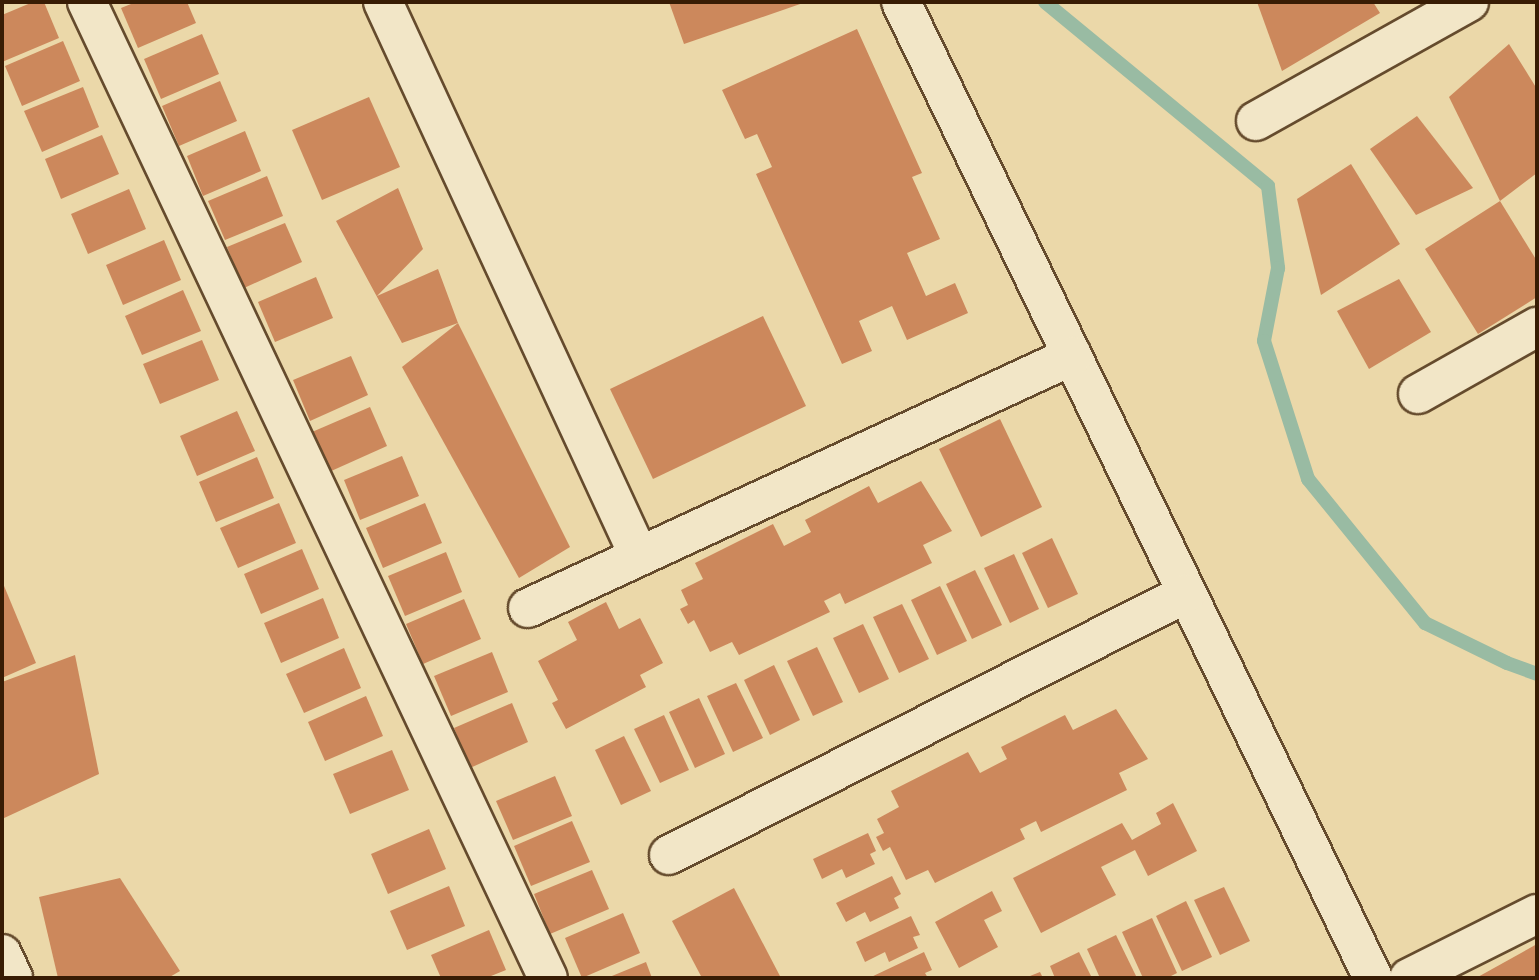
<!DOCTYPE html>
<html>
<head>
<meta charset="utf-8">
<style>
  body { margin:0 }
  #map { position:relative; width:1539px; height:980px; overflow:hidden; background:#ebd8a9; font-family:Cardo,serif }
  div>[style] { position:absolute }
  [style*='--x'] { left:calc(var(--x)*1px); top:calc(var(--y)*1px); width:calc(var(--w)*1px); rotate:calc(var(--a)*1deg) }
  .stream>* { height:14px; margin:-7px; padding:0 7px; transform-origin:7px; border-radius:7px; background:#99bba3 }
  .building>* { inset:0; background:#cc885c }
  .roads { filter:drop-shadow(2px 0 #654b2d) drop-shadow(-2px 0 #654b2d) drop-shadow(0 2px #654b2d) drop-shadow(0 -2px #654b2d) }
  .minor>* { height:38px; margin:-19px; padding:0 19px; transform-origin:19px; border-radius:19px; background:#f2e6c7 }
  span { translate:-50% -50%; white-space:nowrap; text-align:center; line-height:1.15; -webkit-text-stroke:5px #f2e6c7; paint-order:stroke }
  .frame { position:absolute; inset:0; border:4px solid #381c04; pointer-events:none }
</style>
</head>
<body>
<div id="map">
  <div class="stream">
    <i style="--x:1045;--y:2;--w:289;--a:39.5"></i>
    <i style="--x:1268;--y:186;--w:83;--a:83"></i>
    <i style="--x:1278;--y:268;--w:74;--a:100.9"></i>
    <i style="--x:1264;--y:341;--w:145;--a:72.3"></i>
    <i style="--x:1308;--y:479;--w:186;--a:50.9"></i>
    <i style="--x:1425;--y:623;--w:91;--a:26"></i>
    <i style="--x:1507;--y:663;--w:32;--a:20"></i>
  </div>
  <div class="building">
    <i style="clip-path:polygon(33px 2px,44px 2px,59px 38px,2px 62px,2px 15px)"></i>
    <i style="clip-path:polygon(136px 2px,187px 2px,196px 23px,138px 48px,121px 8px)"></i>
    <i style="clip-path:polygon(669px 2px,806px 2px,684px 44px)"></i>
    <i style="clip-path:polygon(1257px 2px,1373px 2px,1380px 13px,1282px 71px)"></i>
    <i style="clip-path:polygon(857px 29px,922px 173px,912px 177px,940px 239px,907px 253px,926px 296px,955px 283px,968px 313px,907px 340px,892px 306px,859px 321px,872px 351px,842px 364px,756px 174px,772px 167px,757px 134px,745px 139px,722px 90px)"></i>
    <i style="clip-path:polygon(202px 34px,219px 74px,161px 99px,144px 59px)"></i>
    <i style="clip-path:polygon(63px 41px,80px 81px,22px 106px,5px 66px)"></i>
    <i style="clip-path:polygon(1509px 44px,1537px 89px,1537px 173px,1500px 201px,1449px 97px)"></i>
    <i style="clip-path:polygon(220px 81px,237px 121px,179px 146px,162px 106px)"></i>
    <i style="clip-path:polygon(83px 87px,99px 127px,42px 152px,24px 111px)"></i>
    <i style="clip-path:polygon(369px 97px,400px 167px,322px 200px,292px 130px)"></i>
    <i style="clip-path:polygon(1417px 116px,1473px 188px,1416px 215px,1370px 149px)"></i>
    <i style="clip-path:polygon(245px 131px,261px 171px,203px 196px,187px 156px)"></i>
    <i style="clip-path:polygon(102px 135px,119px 174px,61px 199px,45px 159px)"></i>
    <i style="clip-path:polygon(1351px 164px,1400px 244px,1321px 295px,1297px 199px)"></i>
    <i style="clip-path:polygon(267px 176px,283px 216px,225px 240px,208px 201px)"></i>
    <i style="clip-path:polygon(398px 188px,423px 249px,377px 296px,438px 269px,458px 323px,402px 343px,336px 221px)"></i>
    <i style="clip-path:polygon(129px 189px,146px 229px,88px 254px,71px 214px)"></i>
    <i style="clip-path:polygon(1500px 201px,1537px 261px,1537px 297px,1478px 334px,1425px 249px)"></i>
    <i style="clip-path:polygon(285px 223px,302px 262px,244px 288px,227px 247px)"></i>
    <i style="clip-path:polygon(164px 240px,181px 280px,123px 305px,106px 265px)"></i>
    <i style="clip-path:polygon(316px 277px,333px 318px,275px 342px,258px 302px)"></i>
    <i style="clip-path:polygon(1399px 279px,1431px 332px,1369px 369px,1337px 311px)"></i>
    <i style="clip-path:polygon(183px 290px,201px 331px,142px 355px,125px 316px)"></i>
    <i style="clip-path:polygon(763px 316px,806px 406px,653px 479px,610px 389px)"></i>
    <i style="clip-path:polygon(458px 323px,570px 547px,519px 578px,402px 367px)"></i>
    <i style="clip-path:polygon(202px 340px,219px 380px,160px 404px,143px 364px)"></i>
    <i style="clip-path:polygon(351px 356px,368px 395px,310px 421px,293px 380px)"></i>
    <i style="clip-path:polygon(370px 407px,387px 446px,329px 472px,312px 432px)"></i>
    <i style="clip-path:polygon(237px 411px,255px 451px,197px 476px,180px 436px)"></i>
    <i style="clip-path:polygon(1000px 419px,1042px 507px,981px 537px,939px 449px)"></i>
    <i style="clip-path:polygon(402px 456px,419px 496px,360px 520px,344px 480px)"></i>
    <i style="clip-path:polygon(257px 457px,274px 498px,216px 522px,199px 482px)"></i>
    <i style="clip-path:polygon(921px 481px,952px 531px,923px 545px,932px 563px,845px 604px,840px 593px,824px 601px,830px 612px,739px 655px,732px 642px,710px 652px,694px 620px,688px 624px,680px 609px,688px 605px,681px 590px,703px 579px,695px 563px,773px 524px,784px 546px,811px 532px,805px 520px,869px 486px,878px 503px)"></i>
    <i style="clip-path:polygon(279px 503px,296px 543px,238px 568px,220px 528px)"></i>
    <i style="clip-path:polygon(425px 503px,442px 543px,383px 568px,366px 528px)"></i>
    <i style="clip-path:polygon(1052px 538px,1078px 594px,1048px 608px,1022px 553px)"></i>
    <i style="clip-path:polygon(302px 549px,319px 589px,261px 614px,244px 574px)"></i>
    <i style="clip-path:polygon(446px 552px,462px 592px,405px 616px,388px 576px)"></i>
    <i style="clip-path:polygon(1014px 554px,1039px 609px,1010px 623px,984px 568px)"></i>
    <i style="clip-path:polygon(975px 570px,1002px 625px,972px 639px,946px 584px)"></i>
    <i style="clip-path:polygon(2px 581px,36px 663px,2px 678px)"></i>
    <i style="clip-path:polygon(940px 586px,967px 641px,937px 655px,911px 600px)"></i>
    <i style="clip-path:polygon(323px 598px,339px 638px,281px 663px,264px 623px)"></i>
    <i style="clip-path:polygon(464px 599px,481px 639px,423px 664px,406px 624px)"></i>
    <i style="clip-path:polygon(606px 602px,619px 629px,640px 618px,663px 663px,640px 675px,646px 687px,566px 729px,552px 703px,558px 700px,538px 661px,577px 640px,568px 622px)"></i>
    <i style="clip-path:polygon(902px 604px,929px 659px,899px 673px,873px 617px)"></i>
    <i style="clip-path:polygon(863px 624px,889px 679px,859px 693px,833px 638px)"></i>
    <i style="clip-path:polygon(817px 647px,843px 702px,813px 716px,787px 661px)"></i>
    <i style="clip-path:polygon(344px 648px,361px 688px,304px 713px,286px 674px)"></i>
    <i style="clip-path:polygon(492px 652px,508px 692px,451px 716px,434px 676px)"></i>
    <i style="clip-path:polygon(75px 655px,99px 774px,2px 819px,2px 682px)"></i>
    <i style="clip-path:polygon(774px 665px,800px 720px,770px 735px,744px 680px)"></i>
    <i style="clip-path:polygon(736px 683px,763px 738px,733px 752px,707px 696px)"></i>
    <i style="clip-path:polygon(366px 696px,383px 736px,325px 761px,308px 722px)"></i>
    <i style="clip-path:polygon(699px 698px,725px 754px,695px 768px,669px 712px)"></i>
    <i style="clip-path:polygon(512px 703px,528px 742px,470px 768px,454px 728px)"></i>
    <i style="clip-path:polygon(1116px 709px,1148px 759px,1119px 773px,1127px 790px,1041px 832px,1036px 821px,1020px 829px,1025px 839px,935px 883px,928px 870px,906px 880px,890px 847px,883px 851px,876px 837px,884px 833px,877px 819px,899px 807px,891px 791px,968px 752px,980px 773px,1007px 759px,1001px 747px,1065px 715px,1073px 730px)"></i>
    <i style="clip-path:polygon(664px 715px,689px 770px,660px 783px,634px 729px)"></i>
    <i style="clip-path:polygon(624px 736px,651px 791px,621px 805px,595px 750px)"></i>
    <i style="clip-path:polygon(392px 750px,409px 790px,350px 814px,333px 774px)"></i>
    <i style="clip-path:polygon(555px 776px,572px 816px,513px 840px,496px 801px)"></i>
    <i style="clip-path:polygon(1173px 803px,1197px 851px,1148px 876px,1135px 850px,1101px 867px,1116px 895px,1041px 933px,1013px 878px,1122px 823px,1132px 840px,1161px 824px,1156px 813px)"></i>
    <i style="clip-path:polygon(572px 821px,590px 862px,531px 886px,514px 846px)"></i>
    <i style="clip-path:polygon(429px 829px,446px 869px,388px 894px,371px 854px)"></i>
    <i style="clip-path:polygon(868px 833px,876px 851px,870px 854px,875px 864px,846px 878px,842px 869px,822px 879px,813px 859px)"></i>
    <i style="clip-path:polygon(592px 870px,609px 909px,550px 934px,534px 894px)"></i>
    <i style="clip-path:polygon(892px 876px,901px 894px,894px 898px,899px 908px,870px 922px,865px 912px,846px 922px,836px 903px)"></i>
    <i style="clip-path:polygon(120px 878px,180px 971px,168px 978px,58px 978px,39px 897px)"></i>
    <i style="clip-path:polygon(449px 886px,465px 926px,407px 950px,390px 911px)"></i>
    <i style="clip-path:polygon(1224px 887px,1250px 941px,1220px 955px,1194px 900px)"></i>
    <i style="clip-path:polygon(734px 888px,781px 978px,702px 978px,672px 921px)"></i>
    <i style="clip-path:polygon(992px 891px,1002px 911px,984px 920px,998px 947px,959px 968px,935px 922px)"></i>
    <i style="clip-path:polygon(1186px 901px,1212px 957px,1182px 971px,1156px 916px)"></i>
    <i style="clip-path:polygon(623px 913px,640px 953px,582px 978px,565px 938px)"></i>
    <i style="clip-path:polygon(911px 916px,920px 935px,913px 937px,918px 948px,889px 962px,885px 952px,865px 962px,856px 942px)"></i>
    <i style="clip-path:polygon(1152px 918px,1177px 973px,1167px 978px,1143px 978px,1122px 932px)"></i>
    <i style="clip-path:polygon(489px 930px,506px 970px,486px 978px,441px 978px,431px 955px)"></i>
    <i style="clip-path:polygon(1116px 935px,1137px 978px,1100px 978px,1087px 949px)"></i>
    <i style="clip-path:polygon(1537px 944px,1537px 978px,1476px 978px)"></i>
    <i style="clip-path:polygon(924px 952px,932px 970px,925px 973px,928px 978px,869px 978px)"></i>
    <i style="clip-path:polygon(1079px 952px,1092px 978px,1055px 978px,1050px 966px)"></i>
    <i style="clip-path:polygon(646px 962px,652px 978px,607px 978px)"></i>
    <i style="clip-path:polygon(1040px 972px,1043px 978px,1025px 978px)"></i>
  </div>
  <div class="roads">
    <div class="minor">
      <i style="--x:87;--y:2;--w:1079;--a:64.72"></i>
      <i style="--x:383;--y:2;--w:610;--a:65.2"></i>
      <i style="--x:901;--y:2;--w:1084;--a:64.19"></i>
      <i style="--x:1256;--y:121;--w:244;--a:-29.2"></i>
      <i style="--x:1418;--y:394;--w:137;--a:-29.4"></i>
      <i style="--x:528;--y:608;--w:600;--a:-24.86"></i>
      <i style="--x:669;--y:855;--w:580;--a:-26.83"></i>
      <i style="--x:2;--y:954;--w:26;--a:65"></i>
      <i style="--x:1409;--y:978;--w:143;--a:-26.6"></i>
    </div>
  </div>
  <div class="frame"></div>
</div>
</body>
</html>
